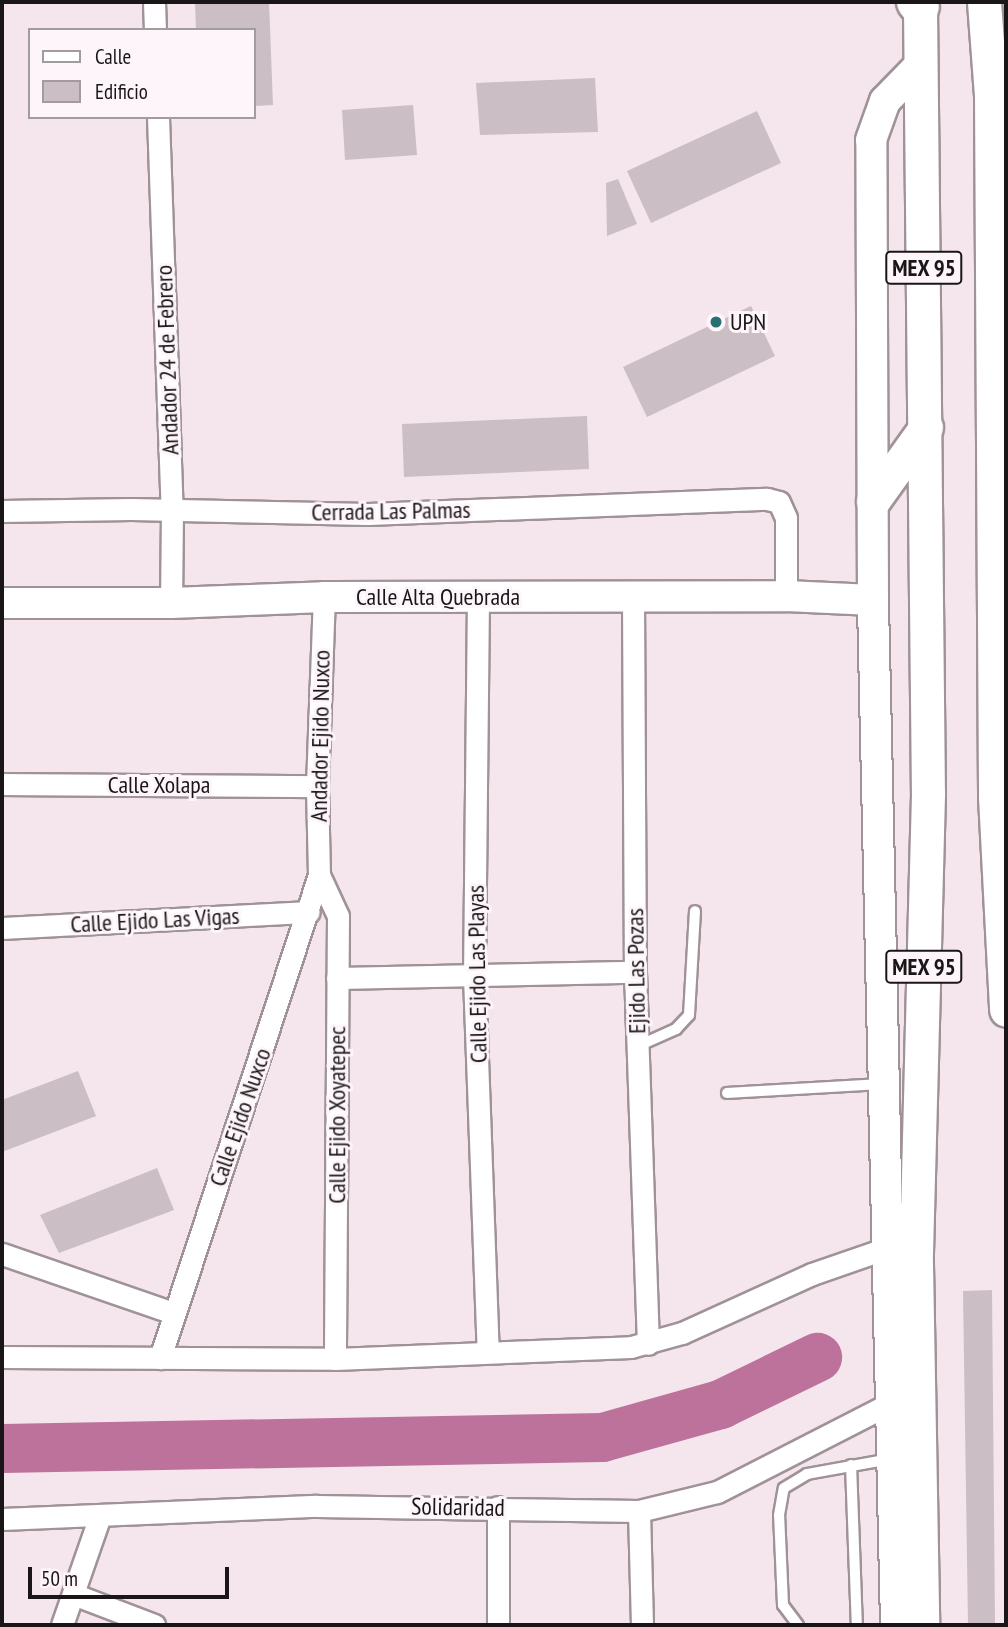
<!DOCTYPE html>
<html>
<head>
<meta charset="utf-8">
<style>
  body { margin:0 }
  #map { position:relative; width:1008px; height:1627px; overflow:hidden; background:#f4e6ec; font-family:"PT Sans Narrow",sans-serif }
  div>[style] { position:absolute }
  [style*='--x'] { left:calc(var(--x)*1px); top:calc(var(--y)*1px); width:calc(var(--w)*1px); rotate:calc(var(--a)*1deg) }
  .river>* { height:49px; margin:-24.5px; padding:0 24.5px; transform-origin:24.5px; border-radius:24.5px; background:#bd729b }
  .building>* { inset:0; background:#cbbec4 }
  .roads { filter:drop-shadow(2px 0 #9f9298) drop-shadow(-2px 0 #9f9298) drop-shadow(0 2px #9f9298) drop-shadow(0 -2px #9f9298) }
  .service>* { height:10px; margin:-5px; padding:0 5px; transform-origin:5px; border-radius:5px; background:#fff }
  .minor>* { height:21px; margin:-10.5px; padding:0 10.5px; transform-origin:10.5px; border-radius:10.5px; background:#fff }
  .secondary>* { height:30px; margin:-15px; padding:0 15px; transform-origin:15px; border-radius:15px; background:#fff }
  .primary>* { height:33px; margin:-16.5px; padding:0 16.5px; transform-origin:16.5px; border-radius:16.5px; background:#fff }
  .motorway>* { height:38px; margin:-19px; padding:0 19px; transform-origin:19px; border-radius:19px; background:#fff }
  .dots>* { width:19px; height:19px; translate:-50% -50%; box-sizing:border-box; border:4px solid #fdf5f9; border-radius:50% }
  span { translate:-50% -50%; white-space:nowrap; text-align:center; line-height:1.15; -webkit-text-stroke:6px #fdf5f9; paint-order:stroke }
  .shield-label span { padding:2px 5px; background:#fdf5f9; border:2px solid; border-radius:5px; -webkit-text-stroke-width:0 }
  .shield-label { font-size:23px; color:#1a1618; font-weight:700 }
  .poi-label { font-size:24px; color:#1a1618 }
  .left { translate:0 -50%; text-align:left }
  .street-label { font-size:24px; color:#1a1618 }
  .frame { position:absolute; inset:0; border:4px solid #1a1618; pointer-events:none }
  .legend { position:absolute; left:28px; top:28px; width:228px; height:91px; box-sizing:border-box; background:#fdf5f9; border:2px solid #a29c9f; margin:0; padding:9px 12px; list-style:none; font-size:21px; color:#1a1618 }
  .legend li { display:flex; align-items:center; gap:14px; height:35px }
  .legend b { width:35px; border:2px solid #a29c9f }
  .scale { position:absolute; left:28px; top:1567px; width:201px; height:32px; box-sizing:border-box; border:4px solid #1a1618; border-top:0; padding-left:9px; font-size:21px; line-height:24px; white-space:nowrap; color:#1a1618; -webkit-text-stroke:5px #fdf5f9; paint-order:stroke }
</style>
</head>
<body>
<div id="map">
  <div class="river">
    <i style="--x:2;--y:1448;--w:600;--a:-1.05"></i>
    <i style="--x:602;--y:1437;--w:123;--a:-15.6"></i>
    <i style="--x:720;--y:1404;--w:108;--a:-25.9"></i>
  </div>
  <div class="building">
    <i style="clip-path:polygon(195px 2px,269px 2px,273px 105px,254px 106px,254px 30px,196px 30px)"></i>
    <i style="clip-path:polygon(595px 78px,598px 132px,480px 135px,476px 83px)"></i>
    <i style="clip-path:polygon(413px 105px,417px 155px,345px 160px,342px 110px)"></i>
    <i style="clip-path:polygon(757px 111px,781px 163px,651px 223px,627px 171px)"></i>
    <i style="clip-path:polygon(618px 179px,637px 224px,607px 236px,606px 183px)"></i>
    <i style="clip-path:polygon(751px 306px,775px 356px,647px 417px,623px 367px)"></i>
    <i style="clip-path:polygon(587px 416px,589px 469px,404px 477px,402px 424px)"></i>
    <i style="clip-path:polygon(78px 1071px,96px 1116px,2px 1152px,2px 1100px)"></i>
    <i style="clip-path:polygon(157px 1168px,174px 1210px,59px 1253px,40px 1215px)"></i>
    <i style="clip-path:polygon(992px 1290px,995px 1625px,968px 1625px,963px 1291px)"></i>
  </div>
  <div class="roads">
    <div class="service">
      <i style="--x:638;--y:1046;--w:42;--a:-24.1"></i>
      <i style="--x:676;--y:1029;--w:19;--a:-47"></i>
      <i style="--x:689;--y:1015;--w:104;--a:-86.7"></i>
      <i style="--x:727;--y:1093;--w:154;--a:-3.3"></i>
      <i style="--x:851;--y:1465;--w:160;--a:87.9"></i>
      <i style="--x:798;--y:1625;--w:25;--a:-127"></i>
      <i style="--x:783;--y:1605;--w:90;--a:-92.5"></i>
      <i style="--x:779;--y:1515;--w:27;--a:-80"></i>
      <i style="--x:784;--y:1488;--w:27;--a:-31"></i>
      <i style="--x:807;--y:1474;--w:84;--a:-10.2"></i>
    </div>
    <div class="minor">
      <i style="--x:154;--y:2;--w:28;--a:88"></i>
      <i style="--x:158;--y:117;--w:394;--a:88"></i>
      <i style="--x:172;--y:511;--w:92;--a:90.6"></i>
      <i style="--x:2;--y:511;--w:129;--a:-0.9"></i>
      <i style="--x:131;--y:509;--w:237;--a:1.2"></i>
      <i style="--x:368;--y:514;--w:399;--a:-2.2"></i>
      <i style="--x:767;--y:499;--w:12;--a:14"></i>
      <i style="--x:779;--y:502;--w:17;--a:66"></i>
      <i style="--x:786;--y:518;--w:78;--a:90"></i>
      <i style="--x:478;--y:597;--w:379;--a:90.6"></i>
      <i style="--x:474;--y:976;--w:376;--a:87.9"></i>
      <i style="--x:633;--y:598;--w:374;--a:89.7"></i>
      <i style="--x:635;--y:972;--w:372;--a:88"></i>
      <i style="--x:2;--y:784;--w:315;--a:0.4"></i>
      <i style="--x:319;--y:875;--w:45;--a:65.1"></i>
      <i style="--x:338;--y:916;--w:443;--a:90.4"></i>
      <i style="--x:2;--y:928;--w:307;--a:-3"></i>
      <i style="--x:337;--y:978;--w:298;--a:-1.2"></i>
      <i style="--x:2;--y:1254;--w:181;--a:19"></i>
      <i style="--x:2;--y:1357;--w:333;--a:0.3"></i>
      <i style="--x:335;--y:1359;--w:296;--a:-2.3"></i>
      <i style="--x:631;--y:1347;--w:53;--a:-15.4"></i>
      <i style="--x:682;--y:1333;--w:143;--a:-24.4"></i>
      <i style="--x:812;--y:1274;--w:79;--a:-19.1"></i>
      <i style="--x:160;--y:1358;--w:508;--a:-71.78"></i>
      <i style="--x:319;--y:875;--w:89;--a:-91.3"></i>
      <i style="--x:317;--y:786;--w:189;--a:-87.9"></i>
      <i style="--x:498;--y:1507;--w:118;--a:90"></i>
      <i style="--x:639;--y:1511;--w:114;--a:88.5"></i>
      <i style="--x:2;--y:1519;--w:315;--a:-2.4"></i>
      <i style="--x:317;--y:1506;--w:322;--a:0.9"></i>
      <i style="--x:639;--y:1511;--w:80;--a:-13.7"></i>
      <i style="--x:717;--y:1492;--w:195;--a:-27.1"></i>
      <i style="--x:73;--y:1594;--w:87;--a:20.9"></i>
      <i style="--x:62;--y:1625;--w:115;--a:-70.8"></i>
    </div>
    <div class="secondary">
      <i style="--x:2;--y:603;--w:169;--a:0"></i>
      <i style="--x:171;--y:603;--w:153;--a:-2.2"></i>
      <i style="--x:324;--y:597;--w:462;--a:-0.1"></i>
      <i style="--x:786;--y:596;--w:87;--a:2.6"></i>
      <i style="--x:896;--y:1625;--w:1025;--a:-91.29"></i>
      <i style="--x:873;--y:600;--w:460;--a:-90.2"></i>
      <i style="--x:871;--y:140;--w:41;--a:-70.3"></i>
      <i style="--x:885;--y:101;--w:52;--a:-45.8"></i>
    </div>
    <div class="primary">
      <i style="--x:984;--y:2;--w:94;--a:85.7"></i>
      <i style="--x:991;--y:96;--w:701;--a:89.67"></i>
      <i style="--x:995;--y:797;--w:213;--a:87"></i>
      <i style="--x:920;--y:7;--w:787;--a:89.42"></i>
      <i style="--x:928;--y:794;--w:470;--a:91.5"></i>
      <i style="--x:916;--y:1264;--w:361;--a:89"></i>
      <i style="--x:873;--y:501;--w:91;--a:-54.4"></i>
    </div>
    <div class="motorway">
      <i style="--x:916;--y:2;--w:6;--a:51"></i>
    </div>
  </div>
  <div class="dots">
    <i style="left:716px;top:322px;background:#267172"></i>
  </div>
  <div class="shield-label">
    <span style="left:924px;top:268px">MEX 95</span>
    <span style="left:924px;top:967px">MEX 95</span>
  </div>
  <div class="poi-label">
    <span class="left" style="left:730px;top:322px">UPN</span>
  </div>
  <div class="street-label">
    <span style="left:167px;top:360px;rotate:-92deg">Andador 24 de Febrero</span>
    <span style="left:391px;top:511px;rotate:-1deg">Cerrada Las Palmas</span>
    <span style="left:438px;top:597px">Calle Alta Quebrada</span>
    <span style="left:320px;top:736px;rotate:-89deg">Andador Ejido Nuxco</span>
    <span style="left:159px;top:785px">Calle Xolapa</span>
    <span style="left:155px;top:920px;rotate:-3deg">Calle Ejido Las Vigas</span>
    <span style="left:636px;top:971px;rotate:-91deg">Ejido Las Pozas</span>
    <span style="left:477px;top:974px;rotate:-91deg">Calle Ejido Las Playas</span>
    <span style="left:337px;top:1115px;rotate:-90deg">Calle Ejido Xoyatepec</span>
    <span style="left:240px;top:1117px;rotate:-71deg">Calle Ejido Nuxco</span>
    <span style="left:458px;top:1507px;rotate:1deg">Solidaridad</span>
  </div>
  <div class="frame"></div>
  <ul class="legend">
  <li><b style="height:9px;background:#fff"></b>Calle</li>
  <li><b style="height:19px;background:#cbbec4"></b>Edificio</li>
  </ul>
  <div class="scale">50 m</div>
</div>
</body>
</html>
